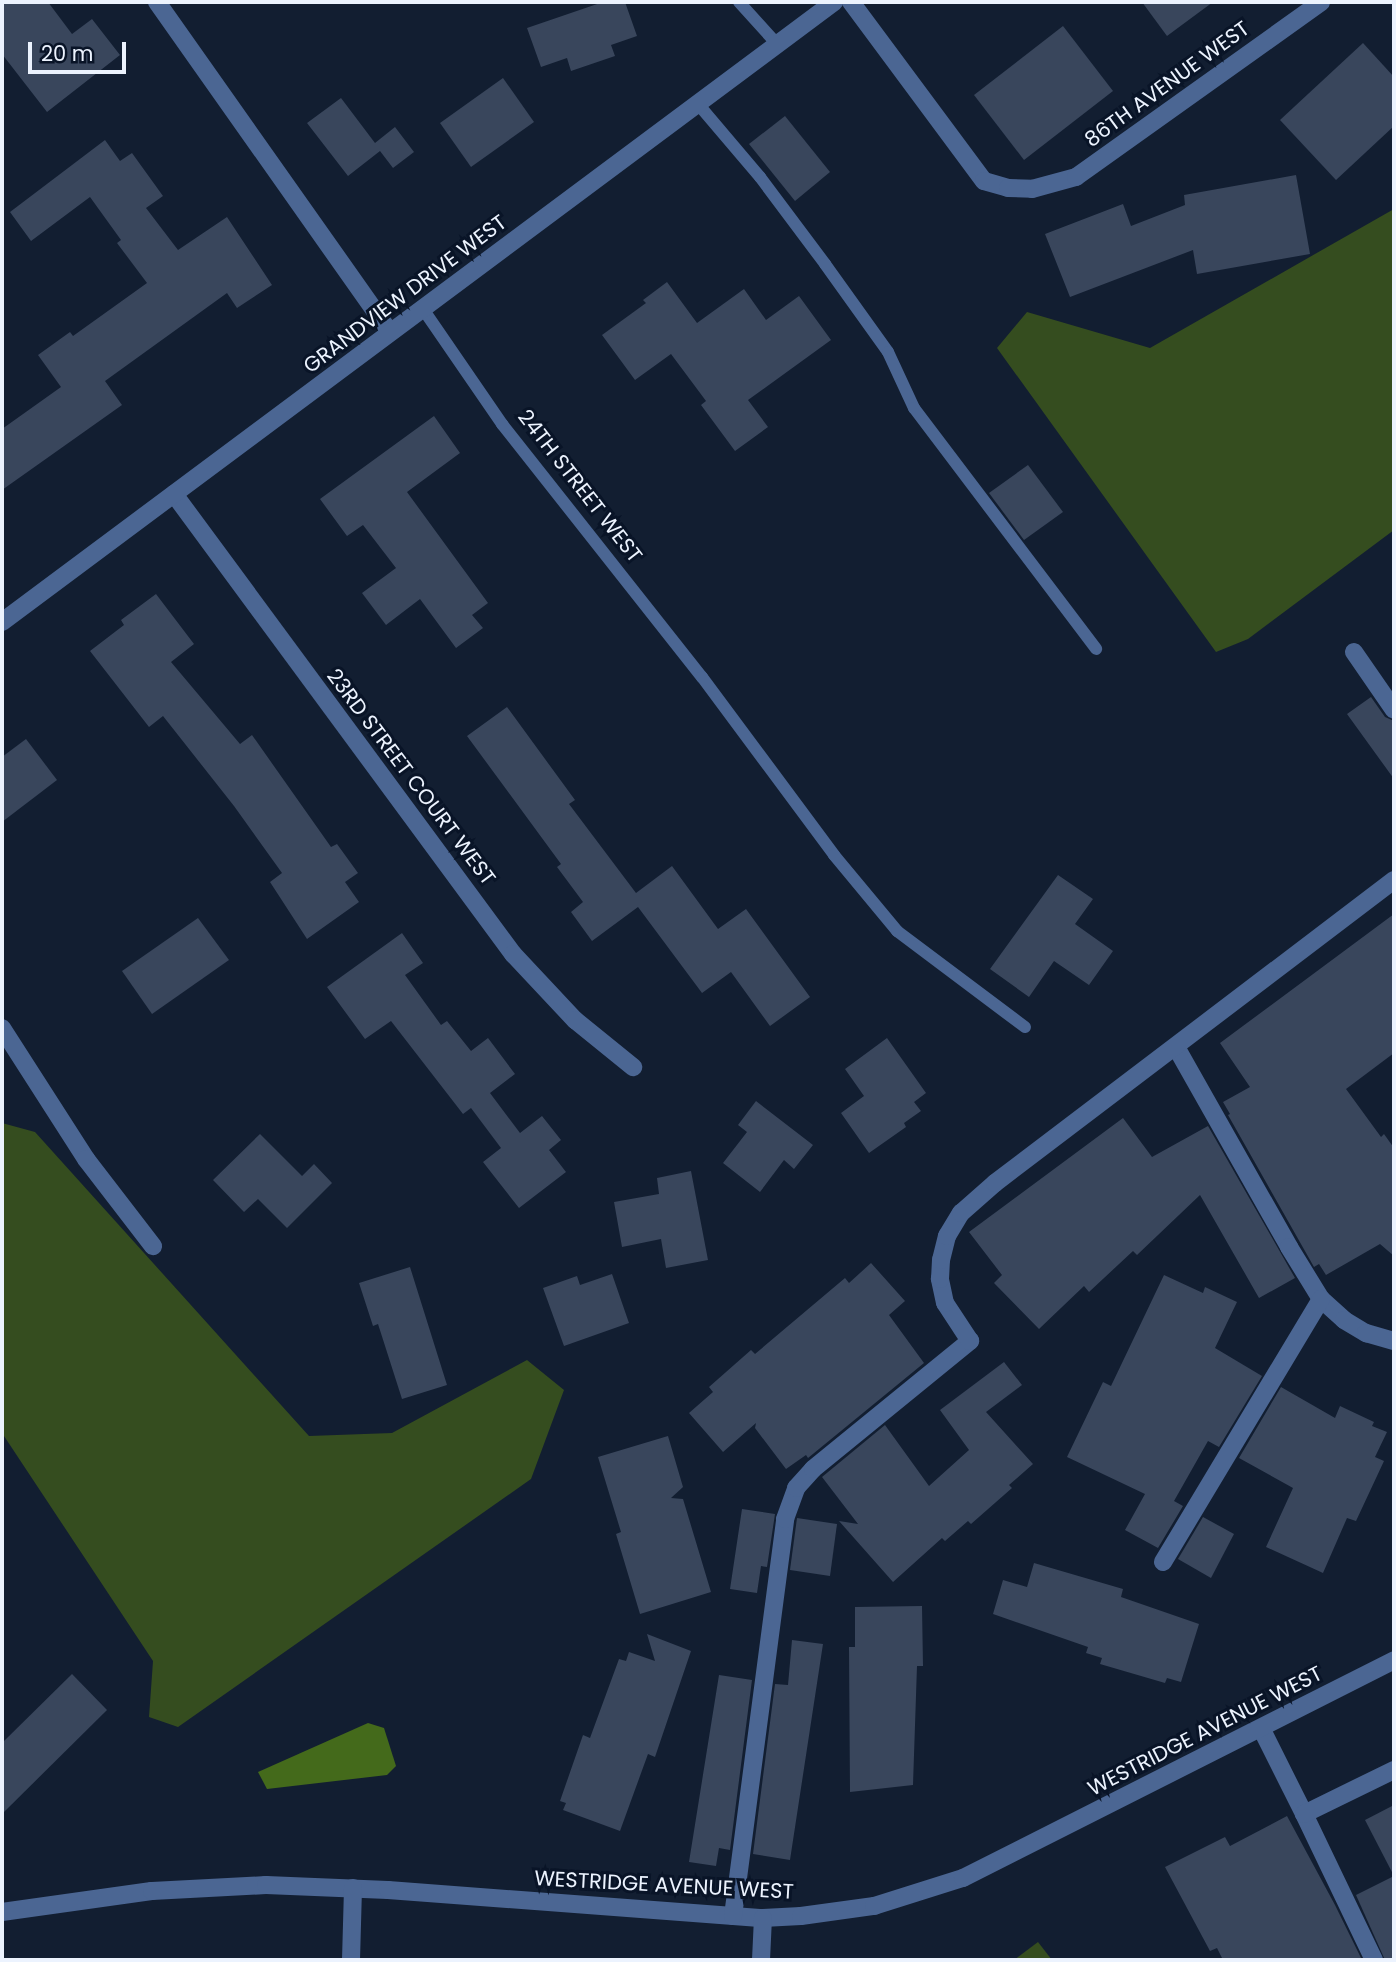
<!DOCTYPE html>
<html>
<head>
<meta charset="utf-8">
<style>
  body { margin:0 }
  #map { position:relative; width:1396px; height:1962px; overflow:hidden; background:#121e31; font-family:Poppins,sans-serif }
  div>[style] { position:absolute }
  [style*='--x'] { left:calc(var(--x)*1px); top:calc(var(--y)*1px); width:calc(var(--w)*1px); rotate:calc(var(--a)*1deg) }
  .green>* { inset:0; background:#354d1f }
  .water>* { inset:0; background:#446a1b }
  .building>* { inset:0; background:#39465c }
  .service>* { height:12px; margin:-6px; padding:0 6px; transform-origin:6px; border-radius:6px; background:#4b6693 }
  .minor>* { height:18px; margin:-9px; padding:0 9px; transform-origin:9px; border-radius:9px; background:#4b6693 }
  .tertiary>* { height:18px; margin:-9px; padding:0 9px; transform-origin:9px; border-radius:9px; background:#4b6693 }
  span { translate:-50% -50%; white-space:nowrap; text-align:center; line-height:1.15; -webkit-text-stroke:6px #091427; paint-order:stroke }
  .street-label { font-size:21px; color:#ecf3fe }
  .frame { position:absolute; inset:0; border:4px solid #ecf3fe; pointer-events:none }
  .scale { position:absolute; left:28px; top:42px; width:98px; height:32px; box-sizing:border-box; border:4px solid #ecf3fe; border-top:0; padding-left:9px; font-size:21px; line-height:24px; white-space:nowrap; color:#ecf3fe; -webkit-text-stroke:5px #091427; paint-order:stroke }
</style>
</head>
<body>
<div id="map">
  <div class="green">
    <i style="clip-path:polygon(1394px 209px,1394px 530px,1248px 639px,1216px 652px,997px 348px,1027px 312px,1150px 348px)"></i>
    <i style="clip-path:polygon(2px 1123px,35px 1132px,309px 1436px,392px 1433px,527px 1360px,564px 1390px,531px 1479px,178px 1727px,149px 1717px,153px 1661px,2px 1433px)"></i>
    <i style="clip-path:polygon(1038px 1942px,1052px 1960px,1014px 1960px)"></i>
  </div>
  <div class="water">
    <i style="clip-path:polygon(368px 1723px,384px 1728px,396px 1766px,387px 1775px,267px 1789px,258px 1772px)"></i>
  </div>
  <div class="building">
    <i style="clip-path:polygon(2px 2px,48px 2px,72px 34px,92px 19px,120px 55px,47px 112px,2px 54px)"></i>
    <i style="clip-path:polygon(603px 2px,625px 2px,637px 36px,611px 45px,615px 56px,571px 71px,567px 58px,541px 67px,527px 28px)"></i>
    <i style="clip-path:polygon(1142px 2px,1213px 2px,1167px 36px)"></i>
    <i style="clip-path:polygon(1063px 26px,1113px 91px,1024px 160px,974px 95px)"></i>
    <i style="clip-path:polygon(1363px 43px,1394px 77px,1394px 126px,1336px 180px,1280px 120px)"></i>
    <i style="clip-path:polygon(503px 78px,534px 122px,471px 167px,440px 123px)"></i>
    <i style="clip-path:polygon(341px 98px,375px 143px,395px 127px,414px 152px,393px 168px,380px 151px,348px 176px,307px 123px)"></i>
    <i style="clip-path:polygon(785px 116px,830px 172px,795px 201px,749px 144px)"></i>
    <i style="clip-path:polygon(105px 140px,120px 161px,132px 153px,163px 196px,146px 208px,178px 250px,227px 217px,272px 285px,237px 308px,227px 293px,105px 381px,122px 405px,2px 490px,2px 429px,61px 387px,38px 355px,70px 332px,73px 336px,147px 283px,117px 243px,121px 240px,90px 197px,31px 241px,10px 212px)"></i>
    <i style="clip-path:polygon(1296px 175px,1310px 254px,1197px 274px,1193px 250px,1070px 297px,1045px 234px,1123px 204px,1131px 226px,1185px 205px,1184px 195px)"></i>
    <i style="clip-path:polygon(667px 282px,697px 323px,744px 289px,766px 320px,799px 296px,831px 340px,748px 400px,768px 427px,735px 451px,701px 405px,706px 401px,671px 354px,635px 380px,602px 335px,646px 303px,643px 300px)"></i>
    <i style="clip-path:polygon(434px 416px,460px 453px,407px 492px,488px 603px,472px 615px,483px 628px,456px 648px,420px 599px,386px 625px,362px 593px,396px 568px,363px 525px,347px 536px,320px 499px)"></i>
    <i style="clip-path:polygon(1028px 465px,1063px 512px,1024px 540px,989px 493px)"></i>
    <i style="clip-path:polygon(156px 594px,194px 644px,171px 662px,240px 744px,252px 735px,331px 847px,337px 844px,358px 873px,345px 882px,359px 902px,307px 939px,270px 882px,282px 873px,234px 806px,163px 716px,149px 727px,90px 651px,124px 625px,121px 620px)"></i>
    <i style="clip-path:polygon(1371px 697px,1385px 717px,1394px 721px,1394px 779px,1347px 714px)"></i>
    <i style="clip-path:polygon(507px 707px,575px 800px,569px 804px,636px 893px,672px 866px,718px 929px,746px 909px,810px 997px,770px 1026px,731px 972px,702px 993px,638px 907px,592px 941px,571px 912px,583px 902px,557px 867px,561px 864px,467px 736px)"></i>
    <i style="clip-path:polygon(26px 739px,57px 780px,2px 822px,2px 757px)"></i>
    <i style="clip-path:polygon(1058px 875px,1093px 899px,1075px 924px,1113px 951px,1089px 985px,1054px 961px,1029px 997px,990px 969px)"></i>
    <i style="clip-path:polygon(1394px 914px,1394px 1053px,1346px 1089px,1381px 1137px,1384px 1134px,1394px 1148px,1394px 1256px,1380px 1244px,1326px 1275px,1319px 1264px,1314px 1267px,1228px 1115px,1230px 1114px,1223px 1102px,1250px 1087px,1220px 1043px)"></i>
    <i style="clip-path:polygon(198px 918px,229px 960px,152px 1014px,122px 971px)"></i>
    <i style="clip-path:polygon(402px 933px,423px 963px,405px 975px,441px 1025px,447px 1021px,471px 1051px,488px 1038px,515px 1074px,490px 1093px,520px 1133px,542px 1116px,561px 1140px,549px 1150px,566px 1172px,519px 1208px,483px 1162px,501px 1148px,471px 1108px,463px 1114px,391px 1021px,365px 1039px,327px 987px)"></i>
    <i style="clip-path:polygon(887px 1038px,926px 1093px,914px 1102px,921px 1111px,904px 1123px,906px 1127px,869px 1153px,841px 1113px,864px 1096px,845px 1069px)"></i>
    <i style="clip-path:polygon(756px 1101px,813px 1145px,794px 1169px,784px 1160px,760px 1192px,723px 1163px,747px 1132px,738px 1125px)"></i>
    <i style="clip-path:polygon(1123px 1118px,1152px 1157px,1208px 1126px,1295px 1278px,1259px 1298px,1200px 1195px,1137px 1255px,1133px 1251px,1089px 1292px,1084px 1286px,1039px 1329px,994px 1283px,1002px 1275px,969px 1232px)"></i>
    <i style="clip-path:polygon(260px 1134px,302px 1176px,314px 1164px,332px 1183px,287px 1228px,258px 1199px,244px 1212px,213px 1180px)"></i>
    <i style="clip-path:polygon(691px 1171px,708px 1260px,666px 1268px,661px 1239px,622px 1247px,614px 1202px,659px 1194px,657px 1178px)"></i>
    <i style="clip-path:polygon(871px 1263px,905px 1301px,889px 1315px,924px 1363px,808px 1458px,806px 1455px,786px 1469px,755px 1428px,756px 1423px,723px 1452px,689px 1413px,713px 1392px,709px 1387px,751px 1350px,755px 1354px,845px 1278px,849px 1283px)"></i>
    <i style="clip-path:polygon(410px 1267px,447px 1385px,402px 1399px,378px 1324px,373px 1326px,359px 1283px)"></i>
    <i style="clip-path:polygon(612px 1274px,629px 1323px,564px 1346px,543px 1288px,577px 1276px,580px 1285px)"></i>
    <i style="clip-path:polygon(1164px 1275px,1203px 1293px,1205px 1287px,1237px 1302px,1215px 1348px,1262px 1376px,1219px 1447px,1208px 1441px,1174px 1501px,1183px 1506px,1158px 1548px,1125px 1530px,1145px 1494px,1067px 1457px,1103px 1382px,1111px 1386px)"></i>
    <i style="clip-path:polygon(1004px 1362px,1022px 1385px,986px 1412px,1033px 1464px,1009px 1485px,1012px 1488px,971px 1524px,968px 1521px,945px 1541px,942px 1538px,893px 1582px,839px 1521px,858px 1524px,822px 1477px,885px 1425px,929px 1486px,969px 1450px,940px 1410px)"></i>
    <i style="clip-path:polygon(1281px 1387px,1335px 1418px,1340px 1406px,1374px 1422px,1372px 1426px,1387px 1432px,1375px 1457px,1384px 1461px,1356px 1521px,1347px 1518px,1323px 1573px,1266px 1547px,1293px 1488px,1239px 1458px)"></i>
    <i style="clip-path:polygon(668px 1436px,683px 1487px,671px 1498px,683px 1499px,711px 1592px,640px 1614px,616px 1534px,621px 1532px,598px 1457px)"></i>
    <i style="clip-path:polygon(742px 1509px,775px 1514px,767px 1567px,761px 1566px,757px 1593px,730px 1589px)"></i>
    <i style="clip-path:polygon(1203px 1517px,1234px 1534px,1211px 1578px,1178px 1559px)"></i>
    <i style="clip-path:polygon(797px 1518px,837px 1524px,830px 1576px,790px 1570px)"></i>
    <i style="clip-path:polygon(1034px 1563px,1123px 1589px,1121px 1597px,1199px 1624px,1181px 1682px,1167px 1678px,1165px 1683px,1100px 1664px,1102px 1658px,1086px 1653px,1088px 1647px,993px 1614px,1003px 1580px,1027px 1587px)"></i>
    <i style="clip-path:polygon(922px 1606px,923px 1666px,917px 1666px,913px 1785px,850px 1792px,849px 1647px,855px 1647px,855px 1607px)"></i>
    <i style="clip-path:polygon(647px 1634px,691px 1651px,655px 1757px,648px 1754px,620px 1831px,563px 1810px,566px 1803px,560px 1801px,583px 1735px,590px 1738px,619px 1659px,626px 1661px,629px 1652px,655px 1661px)"></i>
    <i style="clip-path:polygon(792px 1640px,823px 1644px,790px 1860px,753px 1854px,775px 1684px,788px 1685px)"></i>
    <i style="clip-path:polygon(72px 1674px,107px 1710px,2px 1814px,2px 1743px)"></i>
    <i style="clip-path:polygon(719px 1675px,752px 1680px,730px 1850px,719px 1848px,716px 1866px,689px 1862px)"></i>
    <i style="clip-path:polygon(1394px 1805px,1394px 1876px,1365px 1820px)"></i>
    <i style="clip-path:polygon(1287px 1816px,1335px 1905px,1362px 1960px,1223px 1960px,1217px 1948px,1210px 1951px,1165px 1867px,1225px 1837px,1230px 1846px)"></i>
    <i style="clip-path:polygon(1394px 1876px,1394px 1960px,1385px 1960px,1356px 1895px)"></i>
  </div>
  <div class="service">
    <i style="--x:739;--y:2;--w:57;--a:47.9"></i>
    <i style="--x:698;--y:104;--w:96;--a:49.7"></i>
    <i style="--x:760;--y:177;--w:109;--a:53.2"></i>
    <i style="--x:825;--y:264;--w:108;--a:54.4"></i>
    <i style="--x:888;--y:352;--w:62;--a:65.1"></i>
    <i style="--x:914;--y:408;--w:302;--a:52.9"></i>
    <i style="--x:423;--y:309;--w:140;--a:55.5"></i>
    <i style="--x:502;--y:424;--w:323;--a:51.7"></i>
    <i style="--x:702;--y:677;--w:222;--a:53.4"></i>
    <i style="--x:834;--y:855;--w:99;--a:50.3"></i>
    <i style="--x:897;--y:931;--w:160;--a:36.9"></i>
  </div>
  <div class="minor">
    <i style="--x:157;--y:2;--w:404;--a:54.8"></i>
    <i style="--x:851;--y:2;--w:223;--a:53.4"></i>
    <i style="--x:984;--y:181;--w:25;--a:16"></i>
    <i style="--x:1008;--y:188;--w:24;--a:2"></i>
    <i style="--x:1032;--y:189;--w:46;--a:-15.3"></i>
    <i style="--x:1076;--y:177;--w:301;--a:-35.5"></i>
    <i style="--x:174;--y:494;--w:571;--a:53.61"></i>
    <i style="--x:513;--y:954;--w:91;--a:46.8"></i>
    <i style="--x:575;--y:1020;--w:75;--a:39"></i>
    <i style="--x:1354;--y:652;--w:70;--a:55.4"></i>
    <i style="--x:2;--y:1028;--w:156;--a:57.3"></i>
    <i style="--x:86;--y:1159;--w:110;--a:52.4"></i>
    <i style="--x:1176;--y:1047;--w:230;--a:60.5"></i>
    <i style="--x:1289;--y:1247;--w:61;--a:58.4"></i>
    <i style="--x:1321;--y:1299;--w:31;--a:42"></i>
    <i style="--x:1344;--y:1320;--w:26;--a:31"></i>
    <i style="--x:1366;--y:1333;--w:29;--a:16"></i>
    <i style="--x:1163;--y:1562;--w:307;--a:-59"></i>
    <i style="--x:1261;--y:1728;--w:96;--a:63.4"></i>
    <i style="--x:2;--y:1912;--w:151;--a:-8"></i>
    <i style="--x:152;--y:1891;--w:114;--a:-3"></i>
    <i style="--x:266;--y:1885;--w:122;--a:2.3"></i>
    <i style="--x:388;--y:1890;--w:376;--a:4.3"></i>
    <i style="--x:763;--y:1918;--w:38;--a:-3"></i>
    <i style="--x:801;--y:1916;--w:74;--a:-7.8"></i>
    <i style="--x:874;--y:1906;--w:93;--a:-17.5"></i>
    <i style="--x:963;--y:1878;--w:483;--a:-26.8"></i>
    <i style="--x:733;--y:1916;--w:400;--a:-82.5"></i>
    <i style="--x:785;--y:1519;--w:33;--a:-70"></i>
    <i style="--x:796;--y:1488;--w:25;--a:-48"></i>
    <i style="--x:813;--y:1469;--w:203;--a:-39.2"></i>
    <i style="--x:970;--y:1341;--w:45;--a:-123.3"></i>
    <i style="--x:945;--y:1303;--w:25;--a:-102"></i>
    <i style="--x:940;--y:1279;--w:19;--a:-87"></i>
    <i style="--x:941;--y:1260;--w:25;--a:-76"></i>
    <i style="--x:947;--y:1236;--w:27;--a:-59"></i>
    <i style="--x:961;--y:1213;--w:45;--a:-41.4"></i>
    <i style="--x:995;--y:1183;--w:501;--a:-37.21"></i>
    <i style="--x:351;--y:1960;--w:72;--a:-88.4"></i>
    <i style="--x:761;--y:1960;--w:42;--a:-87.3"></i>
    <i style="--x:1374;--y:1960;--w:162;--a:-115.6"></i>
    <i style="--x:1304;--y:1814;--w:100;--a:-26.1"></i>
  </div>
  <div class="tertiary">
    <i style="--x:2;--y:622;--w:1038;--a:-36.69"></i>
  </div>
  <div class="street-label">
    <span style="left:1167px;top:84px;rotate:-36deg">86TH AVENUE WEST</span>
    <span style="left:405px;top:294px;rotate:-37deg">GRANDVIEW DRIVE WEST</span>
    <span style="left:580px;top:486px;rotate:52deg">24TH STREET WEST</span>
    <span style="left:411px;top:777px;rotate:53deg">23RD STREET COURT WEST</span>
    <span style="left:1205px;top:1731px;rotate:-27deg">WESTRIDGE AVENUE WEST</span>
    <span style="left:664px;top:1885px;rotate:3deg">WESTRIDGE AVENUE WEST</span>
  </div>
  <div class="frame"></div>
  <div class="scale">20 m</div>
</div>
</body>
</html>
